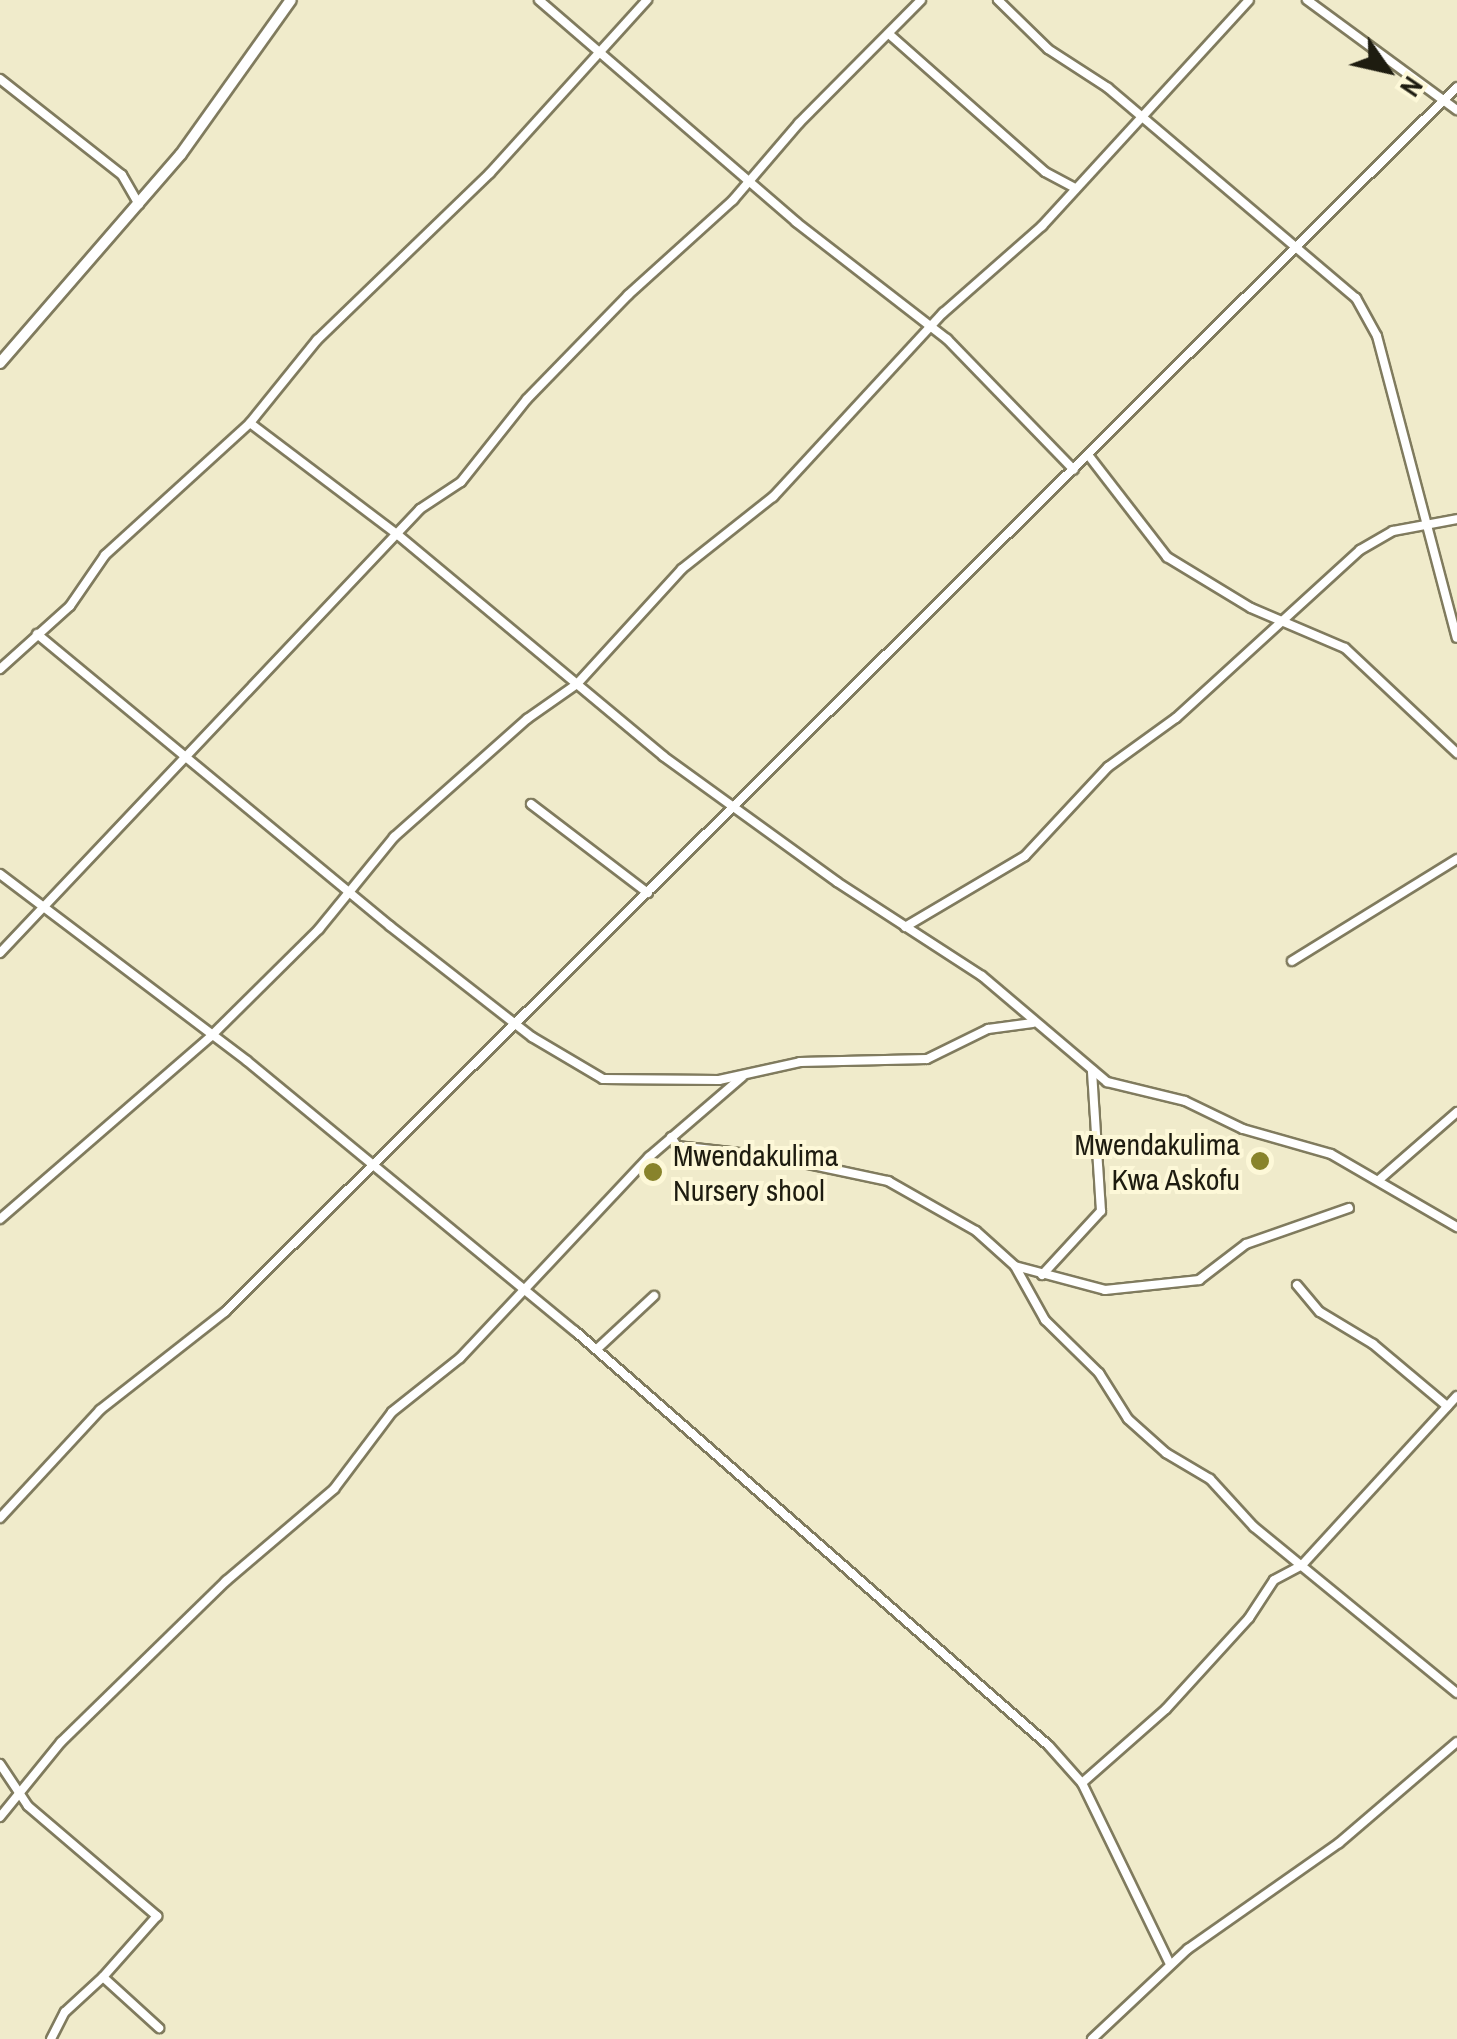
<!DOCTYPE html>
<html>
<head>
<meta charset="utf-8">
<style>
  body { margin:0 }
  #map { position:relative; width:1457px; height:2039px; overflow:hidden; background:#f0ebcb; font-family:"Archivo Narrow",sans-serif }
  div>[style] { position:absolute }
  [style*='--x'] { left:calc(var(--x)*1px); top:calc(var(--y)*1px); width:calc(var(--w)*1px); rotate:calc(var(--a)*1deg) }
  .roads { filter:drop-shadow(2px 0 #807b5e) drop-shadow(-2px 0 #807b5e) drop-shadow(0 2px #807b5e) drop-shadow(0 -2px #807b5e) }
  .minor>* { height:8px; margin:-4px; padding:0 4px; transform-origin:4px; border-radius:4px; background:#fff }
  .tertiary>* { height:10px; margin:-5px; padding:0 5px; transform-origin:5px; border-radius:5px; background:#fff }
  .dots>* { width:28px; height:28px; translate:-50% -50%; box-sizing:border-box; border:5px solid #fdf8d8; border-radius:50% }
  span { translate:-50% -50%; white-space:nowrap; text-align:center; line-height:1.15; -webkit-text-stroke:8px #fdf8d8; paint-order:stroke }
  .poi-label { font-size:30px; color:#1e1c10 }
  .right { translate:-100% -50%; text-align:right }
  .left { translate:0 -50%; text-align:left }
  .north { position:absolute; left:1337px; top:20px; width:100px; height:100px; -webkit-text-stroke:8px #fdf8d8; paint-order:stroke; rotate:124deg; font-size:28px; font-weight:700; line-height:40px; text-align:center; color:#1e1c10 }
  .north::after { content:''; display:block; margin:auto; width:35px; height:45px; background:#1e1c10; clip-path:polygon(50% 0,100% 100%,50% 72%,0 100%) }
</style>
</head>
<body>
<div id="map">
  <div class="roads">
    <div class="minor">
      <i style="--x:539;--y:0;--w:340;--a:40.8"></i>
      <i style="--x:796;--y:222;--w:191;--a:37.8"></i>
      <i style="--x:947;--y:339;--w:182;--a:45.9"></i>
      <i style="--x:998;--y:0;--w:70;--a:44.4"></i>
      <i style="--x:1048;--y:49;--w:72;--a:33"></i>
      <i style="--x:1108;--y:88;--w:325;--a:40.3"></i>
      <i style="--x:1356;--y:298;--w:43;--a:61.1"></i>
      <i style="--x:1377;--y:336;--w:312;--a:75.2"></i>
      <i style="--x:1307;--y:0;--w:186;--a:36.3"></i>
      <i style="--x:889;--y:34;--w:208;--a:41.5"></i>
      <i style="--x:1045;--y:172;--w:34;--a:28"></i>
      <i style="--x:0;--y:79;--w:155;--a:38.2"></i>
      <i style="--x:122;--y:175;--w:34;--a:60"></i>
      <i style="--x:250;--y:423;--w:186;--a:37.1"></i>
      <i style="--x:398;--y:535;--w:345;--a:39.8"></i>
      <i style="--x:663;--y:756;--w:215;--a:35.9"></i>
      <i style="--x:837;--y:882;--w:173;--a:33"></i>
      <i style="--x:982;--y:976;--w:164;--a:40.3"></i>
      <i style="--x:1107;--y:1082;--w:80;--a:13.7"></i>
      <i style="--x:1185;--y:1101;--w:64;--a:25.8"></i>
      <i style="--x:1243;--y:1129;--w:91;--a:15.9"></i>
      <i style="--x:1331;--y:1154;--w:146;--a:30.1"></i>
      <i style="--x:1089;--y:456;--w:128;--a:52.3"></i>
      <i style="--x:1167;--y:557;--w:98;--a:31.3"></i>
      <i style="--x:1251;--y:608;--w:102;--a:23.1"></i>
      <i style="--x:1345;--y:648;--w:154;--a:43.2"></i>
      <i style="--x:37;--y:634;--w:458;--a:39.6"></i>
      <i style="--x:390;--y:926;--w:180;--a:38"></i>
      <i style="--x:532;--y:1037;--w:82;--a:30.6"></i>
      <i style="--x:603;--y:1079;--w:116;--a:0.5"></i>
      <i style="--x:719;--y:1080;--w:83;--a:-12.5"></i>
      <i style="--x:800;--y:1062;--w:127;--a:-1.4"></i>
      <i style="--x:927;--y:1059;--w:68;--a:-26.2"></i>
      <i style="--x:988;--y:1029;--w:45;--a:-7.6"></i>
      <i style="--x:0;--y:669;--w:94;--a:-42"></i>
      <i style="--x:70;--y:606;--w:62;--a:-55.5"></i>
      <i style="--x:105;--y:555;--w:196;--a:-42.3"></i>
      <i style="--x:250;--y:423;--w:107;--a:-51.1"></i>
      <i style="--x:317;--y:340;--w:240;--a:-44"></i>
      <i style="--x:490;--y:173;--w:234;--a:-47.8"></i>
      <i style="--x:531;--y:804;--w:147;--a:37.3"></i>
      <i style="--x:0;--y:874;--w:310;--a:37.1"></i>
      <i style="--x:247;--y:1061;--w:425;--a:39.5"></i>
      <i style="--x:575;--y:1331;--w:630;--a:41.2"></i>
      <i style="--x:1049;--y:1746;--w:50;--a:48.3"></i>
      <i style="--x:1082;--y:1783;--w:201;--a:64.1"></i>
      <i style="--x:905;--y:927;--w:139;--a:-30.6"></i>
      <i style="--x:1025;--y:856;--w:122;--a:-47"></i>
      <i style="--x:1108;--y:767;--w:84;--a:-35.8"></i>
      <i style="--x:1176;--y:718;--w:249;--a:-42.4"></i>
      <i style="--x:1360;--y:550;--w:38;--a:-30"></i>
      <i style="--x:1393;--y:531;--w:65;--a:-10.6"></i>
      <i style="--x:0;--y:953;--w:611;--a:-46.59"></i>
      <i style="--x:420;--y:509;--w:49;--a:-33.4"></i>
      <i style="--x:461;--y:482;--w:106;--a:-51.5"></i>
      <i style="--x:527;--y:399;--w:145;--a:-45.8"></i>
      <i style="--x:628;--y:295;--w:142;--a:-42.1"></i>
      <i style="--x:733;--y:200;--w:101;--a:-49.4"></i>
      <i style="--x:799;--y:123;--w:173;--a:-45.2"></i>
      <i style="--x:1292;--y:961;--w:194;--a:-31.7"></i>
      <i style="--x:671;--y:1137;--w:11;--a:56"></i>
      <i style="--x:677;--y:1146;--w:99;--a:6.4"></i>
      <i style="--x:775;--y:1157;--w:116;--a:12"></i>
      <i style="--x:888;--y:1181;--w:101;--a:29.6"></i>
      <i style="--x:976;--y:1231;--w:52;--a:41.9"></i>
      <i style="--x:1015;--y:1266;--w:93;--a:14.9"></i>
      <i style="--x:1105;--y:1290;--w:95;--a:-6.1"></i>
      <i style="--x:1199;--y:1280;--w:59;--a:-37.5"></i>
      <i style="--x:1246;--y:1244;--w:109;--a:-19.3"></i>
      <i style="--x:1380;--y:1179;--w:102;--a:-41"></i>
      <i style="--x:0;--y:1219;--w:279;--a:-40.9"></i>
      <i style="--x:211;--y:1036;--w:152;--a:-44.7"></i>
      <i style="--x:319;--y:929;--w:119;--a:-50.8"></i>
      <i style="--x:394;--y:837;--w:178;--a:-41.6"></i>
      <i style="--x:527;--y:719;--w:61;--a:-35"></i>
      <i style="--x:577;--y:684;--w:156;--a:-47.6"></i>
      <i style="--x:682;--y:569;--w:116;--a:-38.4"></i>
      <i style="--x:773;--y:497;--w:251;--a:-47.3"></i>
      <i style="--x:943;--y:313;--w:132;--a:-41.3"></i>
      <i style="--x:1042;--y:226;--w:306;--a:-47.5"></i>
      <i style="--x:1016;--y:1268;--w:60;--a:60.9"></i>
      <i style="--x:1045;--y:1320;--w:76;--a:44.5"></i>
      <i style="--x:1099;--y:1373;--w:54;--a:57.8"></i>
      <i style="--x:1128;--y:1419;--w:51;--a:41.8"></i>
      <i style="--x:1166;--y:1453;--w:51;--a:30.6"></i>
      <i style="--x:1210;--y:1479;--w:65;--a:47.5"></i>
      <i style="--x:1254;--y:1527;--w:262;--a:39.3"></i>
      <i style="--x:1042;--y:1275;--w:87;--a:-47.3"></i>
      <i style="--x:1101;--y:1211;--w:141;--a:-93.7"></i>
      <i style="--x:1297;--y:1285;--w:35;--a:50"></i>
      <i style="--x:1320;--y:1312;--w:62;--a:31.1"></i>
      <i style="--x:1373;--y:1344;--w:97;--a:40"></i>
      <i style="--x:597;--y:1349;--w:78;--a:-42.9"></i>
      <i style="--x:0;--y:1518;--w:147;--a:-47.2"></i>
      <i style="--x:100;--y:1410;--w:159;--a:-38.1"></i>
      <i style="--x:225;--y:1312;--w:1737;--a:-44.84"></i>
      <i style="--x:0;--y:1764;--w:50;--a:56.3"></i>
      <i style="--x:28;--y:1806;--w:170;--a:40.5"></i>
      <i style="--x:157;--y:1916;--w:81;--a:131.5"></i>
      <i style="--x:1082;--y:1783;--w:112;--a:-41.4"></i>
      <i style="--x:1166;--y:1709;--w:123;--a:-47.6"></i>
      <i style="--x:1249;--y:1618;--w:45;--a:-56.7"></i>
      <i style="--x:1274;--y:1580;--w:32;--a:-28"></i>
      <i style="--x:1302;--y:1565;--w:229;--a:-47.5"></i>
      <i style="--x:0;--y:1817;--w:97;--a:-50.9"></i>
      <i style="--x:61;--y:1742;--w:231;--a:-44.3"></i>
      <i style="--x:226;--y:1581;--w:142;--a:-40.4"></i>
      <i style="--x:334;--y:1489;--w:96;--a:-53"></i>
      <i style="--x:392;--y:1412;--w:87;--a:-38.5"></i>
      <i style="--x:460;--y:1358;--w:276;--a:-46.8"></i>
      <i style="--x:649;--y:1157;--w:123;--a:-40.7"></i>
      <i style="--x:51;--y:2039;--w:30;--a:-63"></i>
      <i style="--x:65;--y:2012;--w:52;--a:-42.6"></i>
      <i style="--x:103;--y:1977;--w:76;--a:42.3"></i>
      <i style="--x:1092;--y:2039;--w:132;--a:-43.2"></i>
      <i style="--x:1188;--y:1949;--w:184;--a:-35.1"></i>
      <i style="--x:1339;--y:1843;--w:155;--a:-40.6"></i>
    </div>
    <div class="tertiary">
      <i style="--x:0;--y:363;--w:276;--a:-49.1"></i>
      <i style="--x:181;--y:154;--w:189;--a:-54.5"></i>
    </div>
  </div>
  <div class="dots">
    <i style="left:1260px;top:1161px;background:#88832b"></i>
    <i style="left:653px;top:1172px;background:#88832b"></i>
  </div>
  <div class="poi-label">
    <span class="right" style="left:1240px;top:1161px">Mwendakulima<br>Kwa Askofu</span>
    <span class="left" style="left:673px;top:1172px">Mwendakulima<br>Nursery shool</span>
  </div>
  <div class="north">N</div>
</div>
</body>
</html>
